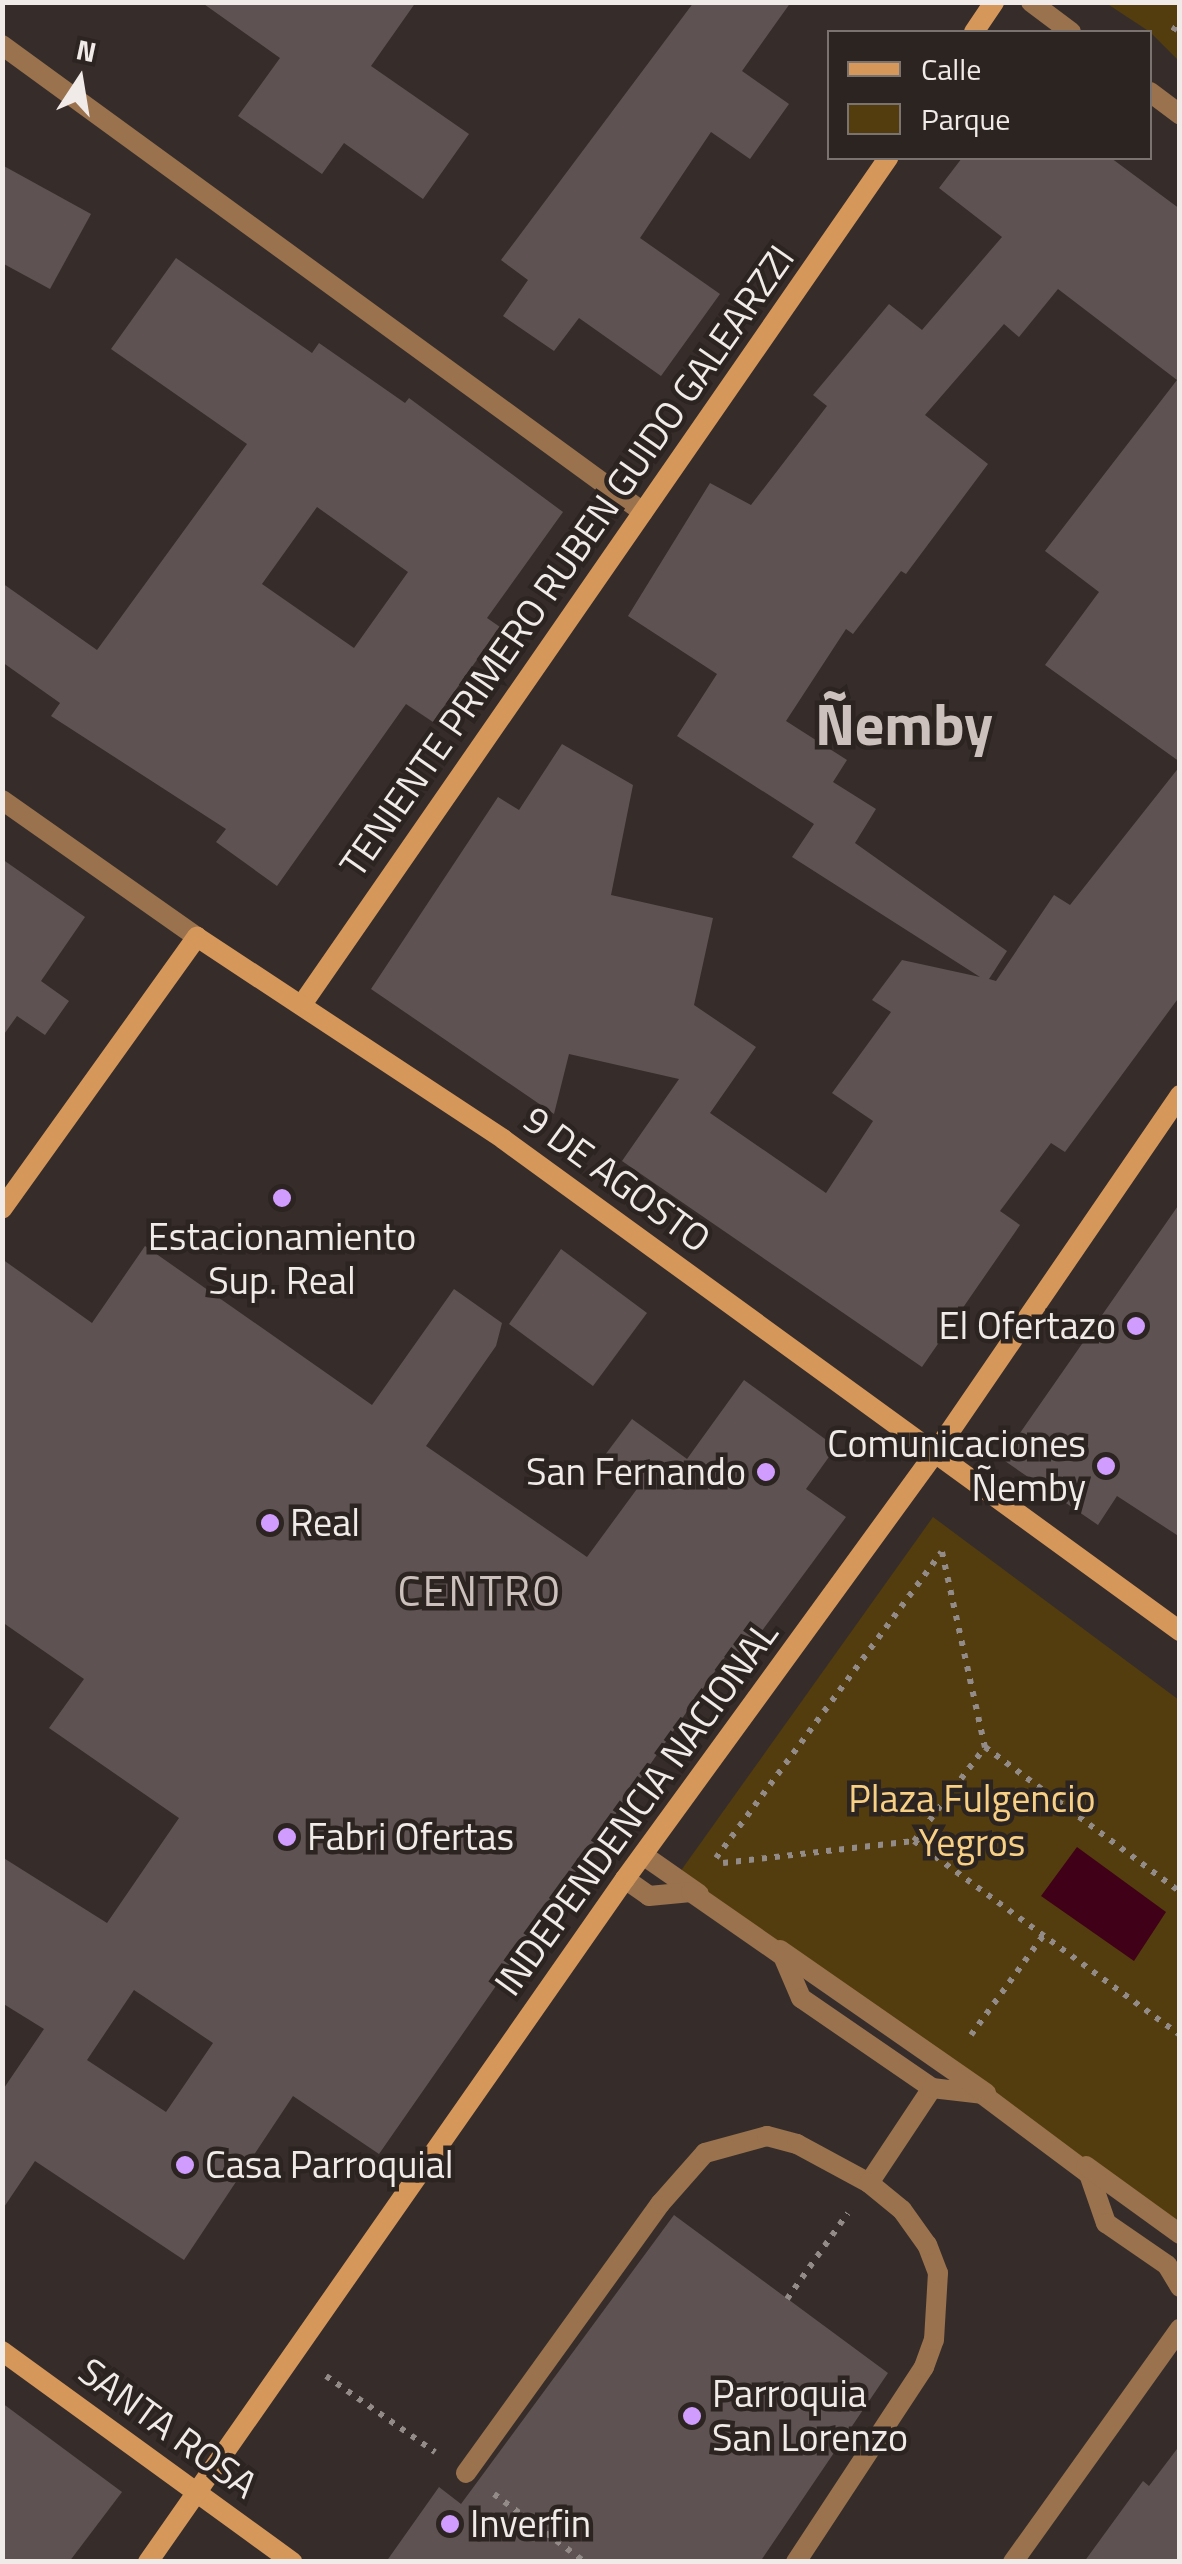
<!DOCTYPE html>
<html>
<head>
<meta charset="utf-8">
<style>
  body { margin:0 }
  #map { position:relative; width:1182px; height:2564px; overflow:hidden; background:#362d2a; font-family:"Titillium Web",sans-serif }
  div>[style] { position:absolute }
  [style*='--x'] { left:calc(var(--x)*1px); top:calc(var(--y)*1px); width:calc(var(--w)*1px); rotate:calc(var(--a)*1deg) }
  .green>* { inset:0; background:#533d0e }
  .water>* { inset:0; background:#400018 }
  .building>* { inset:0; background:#5e5352 }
  .path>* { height:6px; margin-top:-3px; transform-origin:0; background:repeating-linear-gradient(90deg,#938b88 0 5px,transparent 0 13px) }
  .lane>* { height:20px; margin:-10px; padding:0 10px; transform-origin:10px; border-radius:10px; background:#9a724e }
  .street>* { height:20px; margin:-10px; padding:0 10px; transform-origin:10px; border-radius:10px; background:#9a724e }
  .secondary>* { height:20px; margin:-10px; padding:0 10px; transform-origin:10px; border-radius:10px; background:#d6975b }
  .dots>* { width:28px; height:28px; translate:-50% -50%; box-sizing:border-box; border:5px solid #2c2420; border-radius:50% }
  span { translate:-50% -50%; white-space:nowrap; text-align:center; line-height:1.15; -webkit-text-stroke:9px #2c2420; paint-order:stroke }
  .street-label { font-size:38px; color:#f0eae8 }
  .poi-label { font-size:38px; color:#f0eae8 }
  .right { translate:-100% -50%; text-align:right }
  .left { translate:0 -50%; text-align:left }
  .park-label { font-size:38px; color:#f8d085 }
  .quarter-label { font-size:42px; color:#ccc1bc; letter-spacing:2.5px }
  .town-label { font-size:58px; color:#ccc1bc; font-weight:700 }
  .frame { position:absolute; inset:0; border:5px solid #f0eae8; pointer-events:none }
  .legend { position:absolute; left:827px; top:30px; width:325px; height:130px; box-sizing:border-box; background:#2c2420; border:2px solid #7a7370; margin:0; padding:12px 18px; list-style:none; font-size:30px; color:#f0eae8 }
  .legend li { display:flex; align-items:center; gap:20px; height:50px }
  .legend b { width:50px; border:2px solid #7a7370 }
  .north { position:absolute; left:30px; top:30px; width:100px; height:100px; -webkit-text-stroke:8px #2c2420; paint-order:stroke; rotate:12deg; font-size:28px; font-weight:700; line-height:40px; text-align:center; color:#f0eae8 }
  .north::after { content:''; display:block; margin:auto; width:35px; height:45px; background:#f0eae8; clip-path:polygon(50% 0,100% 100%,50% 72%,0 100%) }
</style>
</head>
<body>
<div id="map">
  <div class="green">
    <i style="clip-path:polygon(1106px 3px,1179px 3px,1179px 61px,1150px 32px)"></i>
    <i style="clip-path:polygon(933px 1517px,1179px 1700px,1179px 2230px,680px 1872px)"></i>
  </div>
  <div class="water">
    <i style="clip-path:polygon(1077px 1847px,1166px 1912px,1134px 1961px,1041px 1896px)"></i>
  </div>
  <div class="building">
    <i style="clip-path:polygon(201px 2px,416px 2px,371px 66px,469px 134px,423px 199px,344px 143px,322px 174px,238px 116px,280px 58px)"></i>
    <i style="clip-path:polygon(694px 2px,791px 2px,742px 71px,789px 104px,750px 159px,711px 132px,640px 238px,720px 294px,661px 376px,579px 318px,554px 351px,503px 316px,528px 280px,501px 260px)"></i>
    <i style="clip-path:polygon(962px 158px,1111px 158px,1180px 209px,1180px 762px,1045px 665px,1099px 592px,1045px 551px,1177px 380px,1058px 289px,1019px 337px,1004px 324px,925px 415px,988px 464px,906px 574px,901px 571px,853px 634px,846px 629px,786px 721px,847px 760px,833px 782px,876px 809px,855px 843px,1007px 951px,989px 979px,996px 981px,1054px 895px,1070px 905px,1180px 766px,1180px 996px,1065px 1152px,1051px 1143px,1000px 1211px,1020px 1225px,922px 1367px,622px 1161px,679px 1079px,569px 1054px,554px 1114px,371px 989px,498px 797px,519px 810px,562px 744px,633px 785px,611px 895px,713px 918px,694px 1005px,756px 1047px,710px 1113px,826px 1193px,873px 1121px,832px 1093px,891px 1012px,872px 1000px,902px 960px,980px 977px,792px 857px,814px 824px,677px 736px,717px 674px,628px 616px,710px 483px,751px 505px,827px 406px,813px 395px,889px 304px,922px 330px,1002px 237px,939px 188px)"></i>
    <i style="clip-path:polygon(2px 165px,91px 214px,50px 289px,2px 263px)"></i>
    <i style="clip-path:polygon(evenodd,176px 258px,312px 353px,319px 343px,405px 403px,409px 398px,563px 512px,487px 618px,500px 627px,433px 722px,406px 704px,277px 886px,216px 842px,226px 829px,51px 716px,60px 703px,2px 662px,2px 583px,97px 650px,247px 444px,111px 349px,176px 258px,317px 507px,408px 572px,354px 648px,262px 584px,317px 507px)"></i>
    <i style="clip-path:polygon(2px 859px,85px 917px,41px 981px,69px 1001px,45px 1035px,17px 1016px,2px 1037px)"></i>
    <i style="clip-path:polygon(1180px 1203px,1180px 1537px,1117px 1496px,1098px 1525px,1002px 1459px)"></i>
    <i style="clip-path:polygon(evenodd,145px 1246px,372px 1405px,454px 1289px,502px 1323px,496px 1346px,426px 1446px,587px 1557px,642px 1482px,605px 1455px,632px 1419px,687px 1459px,744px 1380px,836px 1447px,806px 1489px,846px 1517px,739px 1662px,727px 1654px,379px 2154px,293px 2096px,184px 2260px,35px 2161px,2px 2210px,2px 2091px,44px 2029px,2px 2003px,2px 1857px,107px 1923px,179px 1818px,49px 1728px,84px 1679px,2px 1622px,2px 1259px,92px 1323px,145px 1246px,134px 1990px,213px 2043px,166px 2112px,87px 2060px,134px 1990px)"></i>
    <i style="clip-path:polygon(561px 1249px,647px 1313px,593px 1386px,509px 1324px)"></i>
    <i style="clip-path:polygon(674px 2215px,888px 2373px,760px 2562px,386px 2562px,439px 2487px,461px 2504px)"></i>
    <i style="clip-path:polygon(2px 2403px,122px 2492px,69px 2562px,2px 2562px)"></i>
    <i style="clip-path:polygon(1180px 2445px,1180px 2562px,1084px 2562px,1143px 2481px,1149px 2486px)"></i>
  </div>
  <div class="path">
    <i style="--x:1173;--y:31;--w:13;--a:-58"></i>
    <i style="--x:914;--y:1841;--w:118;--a:-52.9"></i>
    <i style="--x:716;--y:1858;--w:380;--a:-53.6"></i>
    <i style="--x:942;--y:1552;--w:200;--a:77.6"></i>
    <i style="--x:985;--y:1747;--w:243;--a:36.6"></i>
    <i style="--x:723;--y:1863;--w:192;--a:-6.6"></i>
    <i style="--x:914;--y:1841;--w:329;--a:36.1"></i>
    <i style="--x:971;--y:2035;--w:122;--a:-54"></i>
    <i style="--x:787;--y:2299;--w:105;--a:-54.7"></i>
    <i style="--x:326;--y:2376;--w:133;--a:34.9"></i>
    <i style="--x:494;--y:2494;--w:114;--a:36.8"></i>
  </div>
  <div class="lane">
    <i style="--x:466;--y:2473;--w:332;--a:-54.2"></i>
    <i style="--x:660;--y:2204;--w:68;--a:-48.6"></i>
    <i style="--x:705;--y:2153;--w:64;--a:-15.3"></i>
    <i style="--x:767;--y:2136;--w:31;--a:15"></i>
    <i style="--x:797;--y:2144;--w:82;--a:28.4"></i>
    <i style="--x:869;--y:2183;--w:114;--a:-56.4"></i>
    <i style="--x:796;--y:2562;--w:233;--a:-56.7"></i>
    <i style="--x:924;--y:2367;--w:29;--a:-70"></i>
    <i style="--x:934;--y:2340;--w:67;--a:-86.6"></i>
    <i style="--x:938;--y:2273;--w:30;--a:-111"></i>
    <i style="--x:927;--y:2245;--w:43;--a:-125.5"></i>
    <i style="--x:902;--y:2210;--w:43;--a:-140.7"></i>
  </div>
  <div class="street">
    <i style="--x:1031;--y:2;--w:50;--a:36.9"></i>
    <i style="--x:2;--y:45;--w:793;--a:36.08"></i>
    <i style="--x:1150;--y:92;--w:38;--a:37"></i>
    <i style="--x:2;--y:800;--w:238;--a:35.1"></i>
    <i style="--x:643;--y:1855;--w:68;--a:34.9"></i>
    <i style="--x:625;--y:1879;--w:29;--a:35"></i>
    <i style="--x:649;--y:1896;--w:42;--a:-5.4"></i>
    <i style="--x:691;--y:1892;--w:112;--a:34.8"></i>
    <i style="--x:783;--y:1956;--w:46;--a:66.8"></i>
    <i style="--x:801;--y:1998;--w:159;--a:34.5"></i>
    <i style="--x:932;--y:2088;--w:50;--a:6.8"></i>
    <i style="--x:982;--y:2094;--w:134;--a:36.8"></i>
    <i style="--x:1089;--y:2174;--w:52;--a:70.9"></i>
    <i style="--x:1106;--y:2223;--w:74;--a:34.5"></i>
    <i style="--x:1167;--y:2265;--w:26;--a:59"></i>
    <i style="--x:780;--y:1950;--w:251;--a:34.8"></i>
    <i style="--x:1086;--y:2166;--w:116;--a:35.9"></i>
    <i style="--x:1013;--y:2562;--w:287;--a:-54.4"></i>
  </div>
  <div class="secondary">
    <i style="--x:974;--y:32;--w:36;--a:-56"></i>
    <i style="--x:303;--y:1003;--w:1028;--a:-55.3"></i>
    <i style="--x:2;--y:1209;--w:335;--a:-54.4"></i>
    <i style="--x:197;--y:937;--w:367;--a:33.4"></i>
    <i style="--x:503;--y:1139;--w:837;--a:36.01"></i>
    <i style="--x:2;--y:2351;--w:359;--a:36"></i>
    <i style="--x:148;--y:2562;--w:833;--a:-55.07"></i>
    <i style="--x:625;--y:1879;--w:527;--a:-53.96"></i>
    <i style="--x:935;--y:1453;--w:434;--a:-55.6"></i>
  </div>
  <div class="dots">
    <i style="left:282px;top:1198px;background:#d09dff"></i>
    <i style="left:1136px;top:1326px;background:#d09dff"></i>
    <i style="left:1106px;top:1466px;background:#d09dff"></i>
    <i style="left:766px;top:1472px;background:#d09dff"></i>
    <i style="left:270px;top:1523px;background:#d09dff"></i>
    <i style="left:287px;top:1837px;background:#d09dff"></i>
    <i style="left:185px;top:2165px;background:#d09dff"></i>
    <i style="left:692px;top:2416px;background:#d09dff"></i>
    <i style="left:450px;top:2524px;background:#d09dff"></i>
  </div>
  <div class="street-label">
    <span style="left:567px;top:561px;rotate:-55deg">TENIENTE PRIMERO RUBEN GUIDO GALEARZZI</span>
    <span style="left:617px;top:1179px;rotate:36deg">9 DE AGOSTO</span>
    <span style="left:636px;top:1808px;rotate:-54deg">INDEPENDENCIA NACIONAL</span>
    <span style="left:168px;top:2428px;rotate:36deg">SANTA ROSA</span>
  </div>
  <div class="poi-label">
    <span style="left:282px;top:1259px">Estacionamiento<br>Sup. Real</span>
    <span class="right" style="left:1116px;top:1326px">El Ofertazo</span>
    <span class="right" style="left:1086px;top:1466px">Comunicaciones<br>Ñemby</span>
    <span class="right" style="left:746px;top:1472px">San Fernando</span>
    <span class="left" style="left:290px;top:1523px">Real</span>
    <span class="left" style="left:307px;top:1837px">Fabri Ofertas</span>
    <span class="left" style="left:205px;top:2165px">Casa Parroquial</span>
    <span class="left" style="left:712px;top:2416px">Parroquia<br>San Lorenzo</span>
    <span class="left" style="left:470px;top:2524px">Inverfin</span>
  </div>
  <div class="park-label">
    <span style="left:972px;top:1821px">Plaza Fulgencio<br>Yegros</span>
  </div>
  <div class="quarter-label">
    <span style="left:480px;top:1590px">CENTRO</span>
  </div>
  <div class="town-label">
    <span style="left:904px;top:724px">Ñemby</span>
  </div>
  <div class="frame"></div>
  <ul class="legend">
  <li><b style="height:12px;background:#d6975b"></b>Calle</li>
  <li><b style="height:28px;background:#533d0e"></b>Parque</li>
  </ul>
  <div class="north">N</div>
</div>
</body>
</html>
